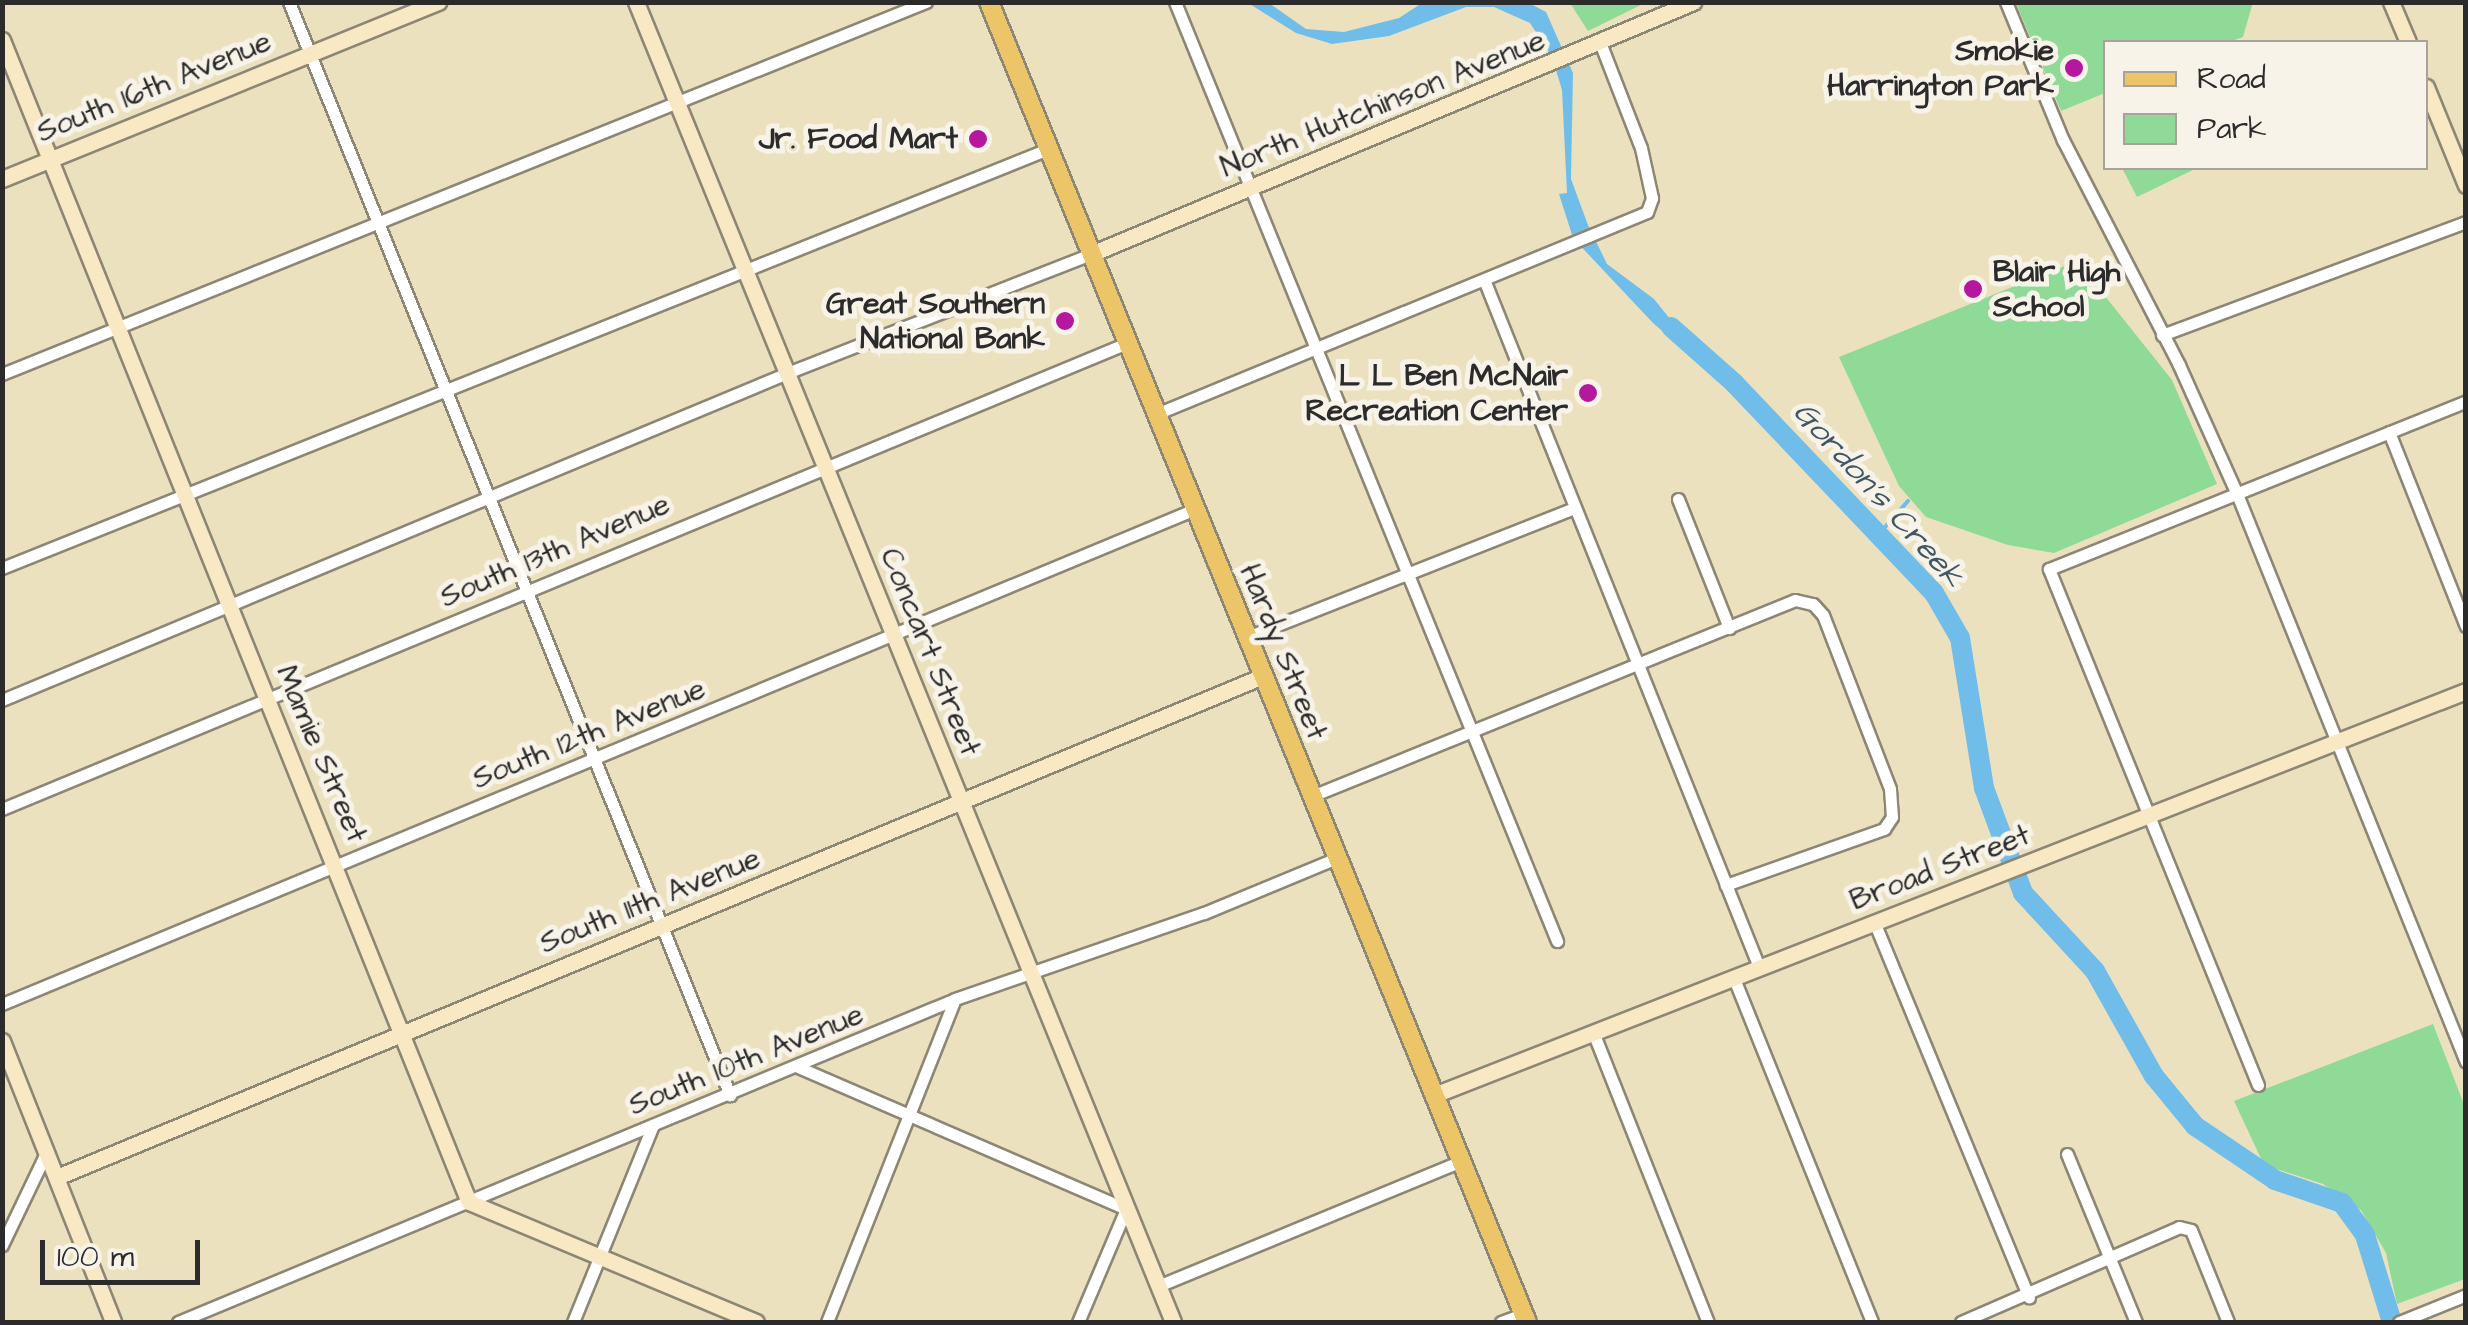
<!DOCTYPE html>
<html>
<head>
<meta charset="utf-8">
<style>
  body { margin:0 }
  #map { position:relative; width:2468px; height:1325px; overflow:hidden; background:#ece1bf; font-family:"Architects Daughter",sans-serif }
  div>[style] { position:absolute }
  [style*='--x'] { left:calc(var(--x)*1px); top:calc(var(--y)*1px); width:calc(var(--w)*1px); rotate:calc(var(--a)*1deg) }
  .green>* { inset:0; background:#8fda96 }
  .water>* { inset:0; background:#70bdea }
  .stream>* { height:4px; margin:-2px; padding:0 2px; transform-origin:2px; border-radius:2px; background:#70bdea }
  .river>* { height:20px; margin:-10px; padding:0 10px; transform-origin:10px; border-radius:10px; background:#70bdea }
  .roads { filter:drop-shadow(2px 0 #8c8675) drop-shadow(-2px 0 #8c8675) drop-shadow(0 2px #8c8675) drop-shadow(0 -2px #8c8675) }
  .street>* { height:11px; margin:-5.5px; padding:0 5.5px; transform-origin:5.5px; border-radius:5.5px; background:#fff }
  .secondary>* { height:15px; margin:-7.5px; padding:0 7.5px; transform-origin:7.5px; border-radius:7.5px; background:#f8e8c3 }
  .primary>* { height:18px; margin:-9px; padding:0 9px; transform-origin:9px; border-radius:9px; background:#edc569 }
  .dots>* { width:28px; height:28px; translate:-50% -50%; box-sizing:border-box; border:5px solid #f7f3e8; border-radius:50% }
  span { translate:-50% -50%; white-space:nowrap; text-align:center; line-height:1.15; -webkit-text-stroke:10px #f7f3e8; paint-order:stroke }
  .poi-label { font-size:30px; color:#2b2b2b; font-weight:700 }
  .right { translate:-100% -50%; text-align:right }
  .left { translate:0 -50%; text-align:left }
  .street-label { font-size:30px; color:#2b2b2b }
  .water-label { font-size:32px; color:#405764; font-style:italic }
  .frame { position:absolute; inset:0; border:5px solid #2b2b2b; pointer-events:none }
  .legend { position:absolute; left:2103px; top:40px; width:325px; height:130px; box-sizing:border-box; background:#f7f3e8; border:2px solid #a5a39c; margin:0; padding:12px 18px; list-style:none; font-size:30px; color:#2b2b2b }
  .legend li { display:flex; align-items:center; gap:20px; height:50px }
  .legend b { width:50px; border:2px solid #a5a39c }
  .scale { position:absolute; left:40px; top:1240px; width:160px; height:45px; box-sizing:border-box; border:5px solid #2b2b2b; border-top:0; padding-left:12px; font-size:30px; line-height:35px; white-space:nowrap; color:#2b2b2b; -webkit-text-stroke:8px #f7f3e8; paint-order:stroke }
</style>
</head>
<body>
<div id="map">
  <div class="green">
    <i style="clip-path:polygon(2253px 2px,2243px 37px,2229px 42px,2106px 42px,2105px 93px,2061px 111px,2016px 3px)"></i>
    <i style="clip-path:polygon(1570px 3px,1645px 3px,1588px 31px)"></i>
    <i style="clip-path:polygon(2122px 168px,2197px 168px,2137px 197px)"></i>
    <i style="clip-path:polygon(2077px 261px,2172px 380px,2217px 484px,2054px 553px,2008px 545px,1926px 517px,1899px 486px,1839px 357px)"></i>
    <i style="clip-path:polygon(2433px 1024px,2465px 1107px,2465px 1279px,2397px 1304px,2386px 1253px,2361px 1210px,2323px 1184px,2264px 1165px,2234px 1101px)"></i>
  </div>
  <div class="water">
    <i style="clip-path:polygon(1248px 3px,1269px 3px,1306px 29px,1344px 32px,1399px 18px,1422px 3px,1529px 3px,1546px 12px,1573px 73px,1571px 179px,1588px 225px,1607px 264px,1654px 299px,1691px 345px,1682px 348px,1653px 323px,1573px 238px,1559px 194px,1567px 193px,1562px 90px,1552px 57px,1530px 23px,1494px 7px,1466px 7px,1389px 36px,1332px 44px,1296px 33px)"></i>
  </div>
  <div class="stream">
    <i style="--x:1879;--y:534;--w:44;--a:-48.7"></i>
  </div>
  <div class="river">
    <i style="--x:1671;--y:327;--w:84;--a:41.6"></i>
    <i style="--x:1734;--y:383;--w:290;--a:46.4"></i>
    <i style="--x:1934;--y:593;--w:52;--a:60"></i>
    <i style="--x:1960;--y:638;--w:152;--a:80.9"></i>
    <i style="--x:1984;--y:788;--w:112;--a:69.6"></i>
    <i style="--x:2023;--y:893;--w:106;--a:47.3"></i>
    <i style="--x:2095;--y:971;--w:120;--a:60.7"></i>
    <i style="--x:2154;--y:1076;--w:65;--a:50.6"></i>
    <i style="--x:2195;--y:1126;--w:97;--a:34"></i>
    <i style="--x:2275;--y:1180;--w:71;--a:18.9"></i>
    <i style="--x:2342;--y:1203;--w:39;--a:54"></i>
    <i style="--x:2365;--y:1235;--w:91;--a:72.8"></i>
  </div>
  <div class="roads">
    <div class="street">
      <i style="--x:289;--y:2;--w:1179;--a:68.03"></i>
      <i style="--x:1175;--y:2;--w:1014;--a:67.86"></i>
      <i style="--x:2006;--y:2;--w:149;--a:67.6"></i>
      <i style="--x:2063;--y:140;--w:253;--a:62.7"></i>
      <i style="--x:2179;--y:365;--w:141;--a:65.8"></i>
      <i style="--x:2237;--y:494;--w:612;--a:68.04"></i>
      <i style="--x:1485;--y:282;--w:738;--a:68.2"></i>
      <i style="--x:2162;--y:335;--w:324;--a:-20.4"></i>
      <i style="--x:2;--y:374;--w:996;--a:-21.93"></i>
      <i style="--x:1156;--y:414;--w:531;--a:-22.36"></i>
      <i style="--x:1647;--y:212;--w:15;--a:-70"></i>
      <i style="--x:1652;--y:198;--w:51;--a:-102.4"></i>
      <i style="--x:1641;--y:148;--w:110;--a:-111.2"></i>
      <i style="--x:2389;--y:432;--w:209;--a:68.4"></i>
      <i style="--x:1678;--y:499;--w:139;--a:68.4"></i>
      <i style="--x:2;--y:568;--w:1127;--a:-21.83"></i>
      <i style="--x:1247;--y:637;--w:352;--a:-21.5"></i>
      <i style="--x:2;--y:700;--w:850;--a:-22.61"></i>
      <i style="--x:787;--y:373;--w:326;--a:-21.4"></i>
      <i style="--x:1312;--y:796;--w:521;--a:-22.09"></i>
      <i style="--x:1795;--y:600;--w:18;--a:13"></i>
      <i style="--x:1813;--y:604;--w:15;--a:48"></i>
      <i style="--x:1823;--y:615;--w:186;--a:68.9"></i>
      <i style="--x:1890;--y:789;--w:28;--a:86"></i>
      <i style="--x:1892;--y:817;--w:14;--a:124"></i>
      <i style="--x:1884;--y:829;--w:168;--a:160.5"></i>
      <i style="--x:2;--y:809;--w:1218;--a:-22.5"></i>
      <i style="--x:1875;--y:924;--w:404;--a:67.6"></i>
      <i style="--x:1733;--y:976;--w:373;--a:68.1"></i>
      <i style="--x:2;--y:1004;--w:1292;--a:-22.53"></i>
      <i style="--x:1593;--y:1032;--w:312;--a:68.4"></i>
      <i style="--x:798;--y:1067;--w:357;--a:23.4"></i>
      <i style="--x:1126;--y:1209;--w:123;--a:113"></i>
      <i style="--x:2258;--y:1085;--w:557;--a:-112.05"></i>
      <i style="--x:2049;--y:569;--w:450;--a:-21.9"></i>
      <i style="--x:2067;--y:1154;--w:182;--a:67.7"></i>
      <i style="--x:2;--y:1245;--w:104;--a:-64.4"></i>
      <i style="--x:1158;--y:1286;--w:328;--a:-22.4"></i>
      <i style="--x:178;--y:1322;--w:841;--a:-22.57"></i>
      <i style="--x:955;--y:999;--w:263;--a:-19.1"></i>
      <i style="--x:1204;--y:913;--w:144;--a:-22.5"></i>
      <i style="--x:573;--y:1322;--w:213;--a:-67.9"></i>
      <i style="--x:827;--y:1322;--w:347;--a:-68.4"></i>
      <i style="--x:1501;--y:1322;--w:23;--a:-20"></i>
      <i style="--x:1961;--y:1322;--w:238;--a:-23.5"></i>
      <i style="--x:2179;--y:1227;--w:12;--a:14"></i>
      <i style="--x:2191;--y:1230;--w:99;--a:68.1"></i>
      <i style="--x:2399;--y:1322;--w:72;--a:-21.9"></i>
    </div>
    <div class="secondary">
      <i style="--x:636;--y:2;--w:1425;--a:67.86"></i>
      <i style="--x:2391;--y:2;--w:43;--a:67"></i>
      <i style="--x:2;--y:40;--w:1252;--a:68.11"></i>
      <i style="--x:469;--y:1202;--w:311;--a:22.7"></i>
      <i style="--x:2426;--y:87;--w:106;--a:67.8"></i>
      <i style="--x:2;--y:179;--w:471;--a:-22.1"></i>
      <i style="--x:1091;--y:254;--w:653;--a:-22.71"></i>
      <i style="--x:2;--y:1041;--w:302;--a:68.4"></i>
      <i style="--x:1434;--y:1095;--w:1108;--a:-21.38"></i>
      <i style="--x:57;--y:1177;--w:1306;--a:-22.56"></i>
    </div>
    <div class="primary">
      <i style="--x:989;--y:2;--w:1425;--a:67.83"></i>
    </div>
  </div>
  <div class="dots">
    <i style="left:2074px;top:68px;background:#b5179e"></i>
    <i style="left:978px;top:139px;background:#b5179e"></i>
    <i style="left:1973px;top:289px;background:#b5179e"></i>
    <i style="left:1065px;top:321px;background:#b5179e"></i>
    <i style="left:1588px;top:393px;background:#b5179e"></i>
  </div>
  <div class="poi-label">
    <span class="right" style="left:2054px;top:68px">Smokie<br>Harrington Park</span>
    <span class="right" style="left:958px;top:139px">Jr. Food Mart</span>
    <span class="left" style="left:1993px;top:289px">Blair High<br>School</span>
    <span class="right" style="left:1045px;top:321px">Great Southern<br>National Bank</span>
    <span class="right" style="left:1568px;top:393px">L L Ben McNair<br>Recreation Center</span>
  </div>
  <div class="street-label">
    <span style="left:154px;top:87px;rotate:-22deg">South 16th Avenue</span>
    <span style="left:1383px;top:104px;rotate:-22deg">North Hutchinson Avenue</span>
    <span style="left:555px;top:551px;rotate:-23deg">South 13th Avenue</span>
    <span style="left:930px;top:652px;rotate:68deg">Concart Street</span>
    <span style="left:1283px;top:652px;rotate:68deg">Hardy Street</span>
    <span style="left:589px;top:734px;rotate:-22deg">South 12th Avenue</span>
    <span style="left:321px;top:754px;rotate:67deg">Mamie Street</span>
    <span style="left:1940px;top:868px;rotate:-21deg">Broad Street</span>
    <span style="left:650px;top:901px;rotate:-22deg">South 11th Avenue</span>
    <span style="left:746px;top:1060px;rotate:-22deg">South 10th Avenue</span>
  </div>
  <div class="water-label">
    <span style="left:1878px;top:495px;rotate:48deg">Gordon's Creek</span>
  </div>
  <div class="frame"></div>
  <ul class="legend">
  <li><b style="height:12px;background:#edc569"></b>Road</li>
  <li><b style="height:28px;background:#8fda96"></b>Park</li>
  </ul>
  <div class="scale">100 m</div>
</div>
</body>
</html>
